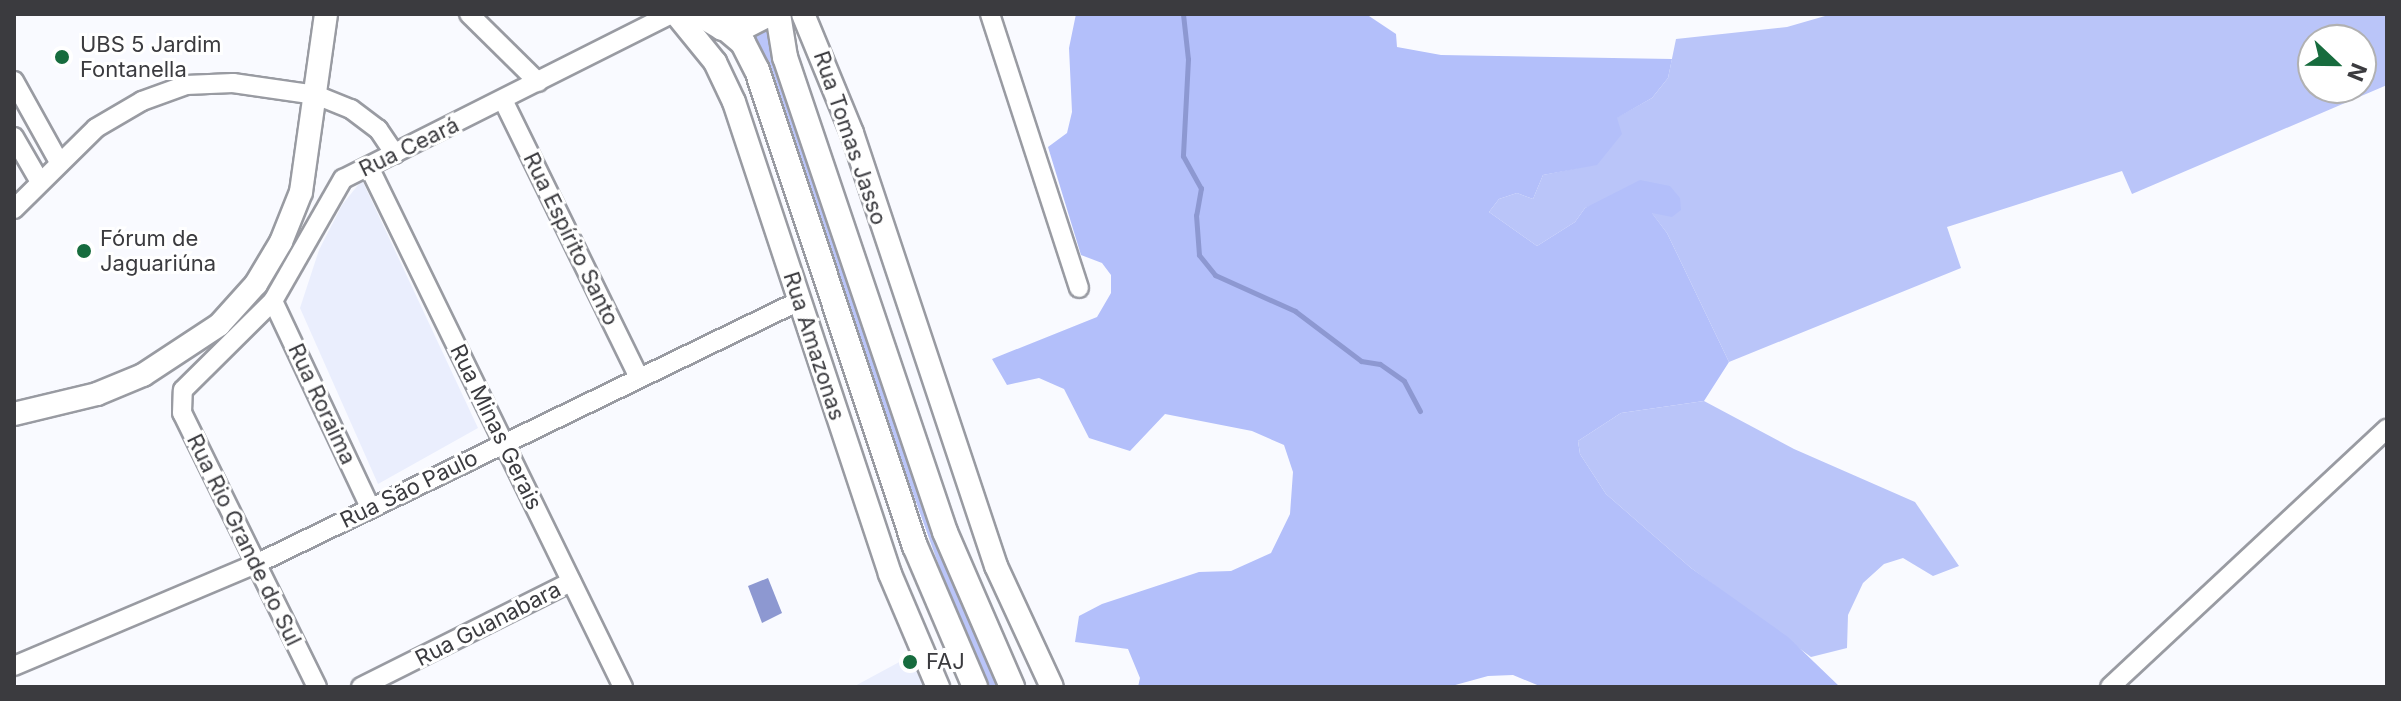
<!DOCTYPE html>
<html>
<head>
<meta charset="utf-8">
<style>
  body { margin:0 }
  #map { position:relative; width:2401px; height:701px; overflow:hidden; background:#f9faff; font-family:Inter,sans-serif }
  div>[style] { position:absolute }
  [style*='--x'] { left:calc(var(--x)*1px); top:calc(var(--y)*1px); width:calc(var(--w)*1px); rotate:calc(var(--a)*1deg) }
  .built>* { inset:0; background:#eaeefd }
  .green>* { inset:0; background:#bac5f9 }
  .forest>* { inset:0; background:#b3bffa }
  .water>* { inset:0; background:#8d98d1 }
  .stream>* { height:5px; margin:-2.5px; padding:0 2.5px; transform-origin:2.5px; border-radius:2.5px; background:#8d98d1 }
  .roads { filter:drop-shadow(2px 0 #999ba2) drop-shadow(-2px 0 #999ba2) drop-shadow(0 2px #999ba2) drop-shadow(0 -2px #999ba2) }
  .minor>* { height:18px; margin:-9px; padding:0 9px; transform-origin:9px; border-radius:9px; background:#fff }
  .tertiary>* { height:22px; margin:-11px; padding:0 11px; transform-origin:11px; border-radius:11px; background:#fff }
  .secondary>* { height:24px; margin:-12px; padding:0 12px; transform-origin:12px; border-radius:12px; background:#fff }
  .primary>* { height:28px; margin:-14px; padding:0 14px; transform-origin:14px; border-radius:14px; background:#fff }
  .dots>* { width:22px; height:22px; translate:-50% -50%; box-sizing:border-box; border:4px solid #fff; border-radius:50% }
  span { translate:-50% -50%; white-space:nowrap; text-align:center; line-height:1.15; -webkit-text-stroke:6px #fff; paint-order:stroke }
  .poi-label { font-size:22px; color:#3b3b3f }
  .left { translate:0 -50%; text-align:left }
  .street-label { font-size:22px; color:#3b3b3f }
  .frame { position:absolute; inset:0; border:16px solid #3b3b3f; pointer-events:none }
  .north { position:absolute; left:2297px; top:24px; width:80px; height:80px; box-sizing:border-box; background:#fff; border:2px solid #b1b1b2; border-radius:50%; rotate:112deg; font-size:22px; font-weight:700; line-height:32px; text-align:center; color:#3b3b3f }
  .north::after { content:''; display:block; margin:auto; width:28px; height:36px; background:#176c3e; clip-path:polygon(50% 0,100% 100%,50% 72%,0 100%) }
</style>
</head>
<body>
<div id="map">
  <div class="built">
    <i style="clip-path:polygon(362px 180px,478px 428px,378px 484px,300px 308px,319px 250px,342px 205px)"></i>
    <i style="clip-path:polygon(916px 653px,934px 687px,853px 687px)"></i>
  </div>
  <div class="green">
    <i style="clip-path:polygon(evenodd,1832px 14px,2387px 14px,2387px 85px,2132px 194px,2122px 171px,1947px 227px,1961px 268px,1729px 362px,1667px 233px,1651px 212px,1670px 187px,1653px 186px,1585px 208px,1575px 222px,1537px 246px,1489px 212px,1499px 199px,1517px 193px,1533px 199px,1543px 175px,1597px 164px,1616px 118px,1652px 98px,1668px 78px,1676px 39px,1787px 27px,1832px 14px,2313px 40px,2361px 40px,2361px 88px,2313px 88px,2313px 40px)"></i>
    <i style="clip-path:polygon(773px 16px,1000px 687px,985px 687px,961px 627px,747px 33px)"></i>
    <i style="clip-path:polygon(1704px 401px,1794px 449px,1915px 502px,1959px 566px,1933px 576px,1903px 558px,1884px 564px,1863px 583px,1848px 615px,1847px 648px,1811px 657px,1691px 568px,1606px 494px,1580px 454px,1578px 441px,1621px 413px)"></i>
  </div>
  <div class="forest">
    <i style="clip-path:polygon(1076px 14px,1366px 14px,1396px 34px,1397px 47px,1441px 55px,1672px 59px,1668px 78px,1652px 98px,1617px 118px,1622px 134px,1597px 165px,1543px 175px,1533px 199px,1517px 193px,1499px 199px,1489px 212px,1537px 246px,1575px 222px,1585px 208px,1640px 180px,1670px 186px,1680px 198px,1681px 210px,1672px 217px,1652px 213px,1667px 233px,1729px 362px,1704px 401px,1621px 413px,1578px 441px,1580px 454px,1606px 494px,1691px 568px,1788px 637px,1840px 687px,1542px 687px,1513px 675px,1488px 676px,1448px 687px,1138px 687px,1140px 678px,1128px 649px,1075px 642px,1079px 616px,1102px 604px,1199px 572px,1231px 571px,1271px 553px,1290px 514px,1293px 472px,1284px 445px,1252px 431px,1165px 414px,1130px 451px,1089px 438px,1064px 389px,1039px 378px,1007px 385px,992px 359px,1097px 317px,1111px 293px,1111px 275px,1102px 263px,1081px 255px,1048px 147px,1067px 133px,1072px 112px,1069px 48px)"></i>
  </div>
  <div class="water">
    <i style="clip-path:polygon(768px 578px,782px 613px,762px 623px,748px 586px)"></i>
  </div>
  <div class="stream">
    <i style="--x:1183;--y:14;--w:45;--a:83.7"></i>
    <i style="--x:1188;--y:59;--w:97;--a:93"></i>
    <i style="--x:1183;--y:156;--w:37;--a:61"></i>
    <i style="--x:1201;--y:188;--w:27;--a:100"></i>
    <i style="--x:1196;--y:215;--w:40;--a:85.7"></i>
    <i style="--x:1199;--y:255;--w:26;--a:51"></i>
    <i style="--x:1215;--y:275;--w:88;--a:24.2"></i>
    <i style="--x:1295;--y:311;--w:83;--a:37.1"></i>
    <i style="--x:1361;--y:361;--w:19;--a:9"></i>
    <i style="--x:1380;--y:364;--w:29;--a:35"></i>
    <i style="--x:1404;--y:381;--w:34;--a:62"></i>
  </div>
  <div class="roads">
    <div class="minor">
      <i style="--x:469;--y:14;--w:97;--a:44.6"></i>
      <i style="--x:990;--y:14;--w:288;--a:72"></i>
      <i style="--x:14;--y:81;--w:93;--a:60.9"></i>
      <i style="--x:503;--y:100;--w:309;--a:63.9"></i>
      <i style="--x:14;--y:137;--w:52;--a:60"></i>
      <i style="--x:369;--y:167;--w:579;--a:63.97"></i>
      <i style="--x:14;--y:209;--w:115;--a:-44.6"></i>
      <i style="--x:96;--y:128;--w:53;--a:-30.4"></i>
      <i style="--x:142;--y:101;--w:47;--a:-20"></i>
      <i style="--x:186;--y:85;--w:47;--a:-2.4"></i>
      <i style="--x:233;--y:83;--w:84;--a:8.2"></i>
      <i style="--x:316;--y:95;--w:38;--a:22"></i>
      <i style="--x:351;--y:109;--w:34;--a:37"></i>
      <i style="--x:378;--y:129;--w:30;--a:56"></i>
      <i style="--x:273;--y:301;--w:228;--a:64.8"></i>
      <i style="--x:14;--y:666;--w:263;--a:-22.9"></i>
      <i style="--x:256;--y:564;--w:603;--a:-25.84"></i>
      <i style="--x:317;--y:687;--w:305;--a:-116.2"></i>
      <i style="--x:182;--y:413;--w:23;--a:-88"></i>
      <i style="--x:183;--y:390;--w:127;--a:-44.7"></i>
      <i style="--x:273;--y:301;--w:141;--a:-60.2"></i>
      <i style="--x:343;--y:179;--w:367;--a:-26.7"></i>
      <i style="--x:361;--y:687;--w:235;--a:-26.6"></i>
      <i style="--x:2110;--y:687;--w:379;--a:-43"></i>
    </div>
    <div class="tertiary">
      <i style="--x:676;--y:14;--w:62;--a:50.9"></i>
      <i style="--x:715;--y:62;--w:44;--a:64.6"></i>
      <i style="--x:734;--y:102;--w:497;--a:71.7"></i>
      <i style="--x:890;--y:574;--w:123;--a:67"></i>
      <i style="--x:803;--y:14;--w:129;--a:67.6"></i>
      <i style="--x:852;--y:133;--w:456;--a:71.6"></i>
      <i style="--x:996;--y:566;--w:133;--a:65.2"></i>
      <i style="--x:14;--y:414;--w:85;--a:-13.5"></i>
      <i style="--x:97;--y:394;--w:50;--a:-22.4"></i>
      <i style="--x:143;--y:375;--w:91;--a:-33.3"></i>
      <i style="--x:219;--y:325;--w:55;--a:-47.9"></i>
      <i style="--x:256;--y:284;--w:49;--a:-59.2"></i>
      <i style="--x:281;--y:242;--w:54;--a:-68.2"></i>
      <i style="--x:301;--y:192;--w:180;--a:-82"></i>
    </div>
    <div class="secondary">
      <i style="--x:778;--y:14;--w:44;--a:80.8"></i>
      <i style="--x:785;--y:57;--w:501;--a:71.38"></i>
      <i style="--x:945;--y:532;--w:169;--a:66.6"></i>
      <i style="--x:723;--y:26;--w:26;--a:40"></i>
      <i style="--x:743;--y:43;--w:30;--a:63"></i>
      <i style="--x:757;--y:70;--w:502;--a:71.64"></i>
      <i style="--x:915;--y:546;--w:153;--a:66.9"></i>
    </div>
    <div class="primary">
      <i style="--x:703;--y:14;--w:23;--a:31"></i>
      <i style="--x:723;--y:26;--w:16;--a:4"></i>
      <i style="--x:739;--y:27;--w:29;--a:-27"></i>
    </div>
  </div>
  <div class="dots">
    <i style="left:62px;top:57px;background:#176c3e"></i>
    <i style="left:84px;top:251px;background:#176c3e"></i>
    <i style="left:910px;top:662px;background:#176c3e"></i>
  </div>
  <div class="poi-label">
    <span class="left" style="left:80px;top:57px">UBS 5 Jardim<br>Fontanella</span>
    <span class="left" style="left:100px;top:251px">Fórum de<br>Jaguariúna</span>
    <span class="left" style="left:926px;top:662px">FAJ</span>
  </div>
  <div class="street-label">
    <span style="left:850px;top:138px;rotate:71deg">Rua Tomas Jasso</span>
    <span style="left:409px;top:147px;rotate:-26deg">Rua Ceará</span>
    <span style="left:571px;top:239px;rotate:64deg">Rua Espírito Santo</span>
    <span style="left:814px;top:346px;rotate:72deg">Rua Amazonas</span>
    <span style="left:322px;top:404px;rotate:65deg">Rua Roraima</span>
    <span style="left:496px;top:427px;rotate:64deg">Rua Minas Gerais</span>
    <span style="left:409px;top:489px;rotate:-26deg">Rua São Paulo</span>
    <span style="left:244px;top:540px;rotate:64deg">Rua Rio Grande do Sul</span>
    <span style="left:488px;top:624px;rotate:-27deg">Rua Guanabara</span>
  </div>
  <div class="frame"></div>
  <div class="north">N</div>
</div>
</body>
</html>
